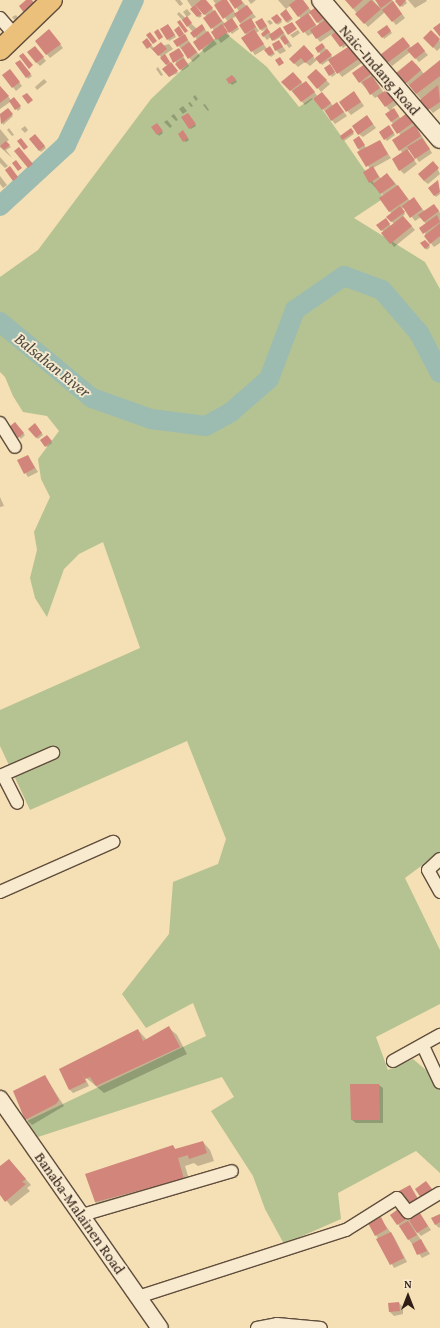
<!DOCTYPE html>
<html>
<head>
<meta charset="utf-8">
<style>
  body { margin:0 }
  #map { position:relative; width:440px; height:1328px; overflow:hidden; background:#f5dfb4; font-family:"Gentium Book Plus",serif }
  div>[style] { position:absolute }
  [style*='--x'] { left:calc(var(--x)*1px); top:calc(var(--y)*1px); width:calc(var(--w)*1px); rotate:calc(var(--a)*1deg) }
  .green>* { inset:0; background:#b5c392 }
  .shadow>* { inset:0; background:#0003 }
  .river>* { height:20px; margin:-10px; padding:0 10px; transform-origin:10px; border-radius:10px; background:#9cbcb1 }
  .building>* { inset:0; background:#d1857b }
  .roads { filter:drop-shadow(1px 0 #604d3d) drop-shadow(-1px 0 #604d3d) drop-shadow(0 1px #604d3d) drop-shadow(0 -1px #604d3d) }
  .minor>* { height:12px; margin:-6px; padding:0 6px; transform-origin:6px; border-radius:6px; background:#f8eace }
  .tertiary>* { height:16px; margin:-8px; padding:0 8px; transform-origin:8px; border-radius:8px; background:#f8eace }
  .secondary>* { height:18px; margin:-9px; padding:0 9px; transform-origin:9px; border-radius:9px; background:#f8eace }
  .primary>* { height:20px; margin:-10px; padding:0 10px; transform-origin:10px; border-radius:10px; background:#eac07a }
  span { translate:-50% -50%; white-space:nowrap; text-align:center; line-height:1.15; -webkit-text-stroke:3.5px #f8eace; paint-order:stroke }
  .street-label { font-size:15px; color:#2e1c15 }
  .water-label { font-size:16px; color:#4f4c44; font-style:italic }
  .north { position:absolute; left:388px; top:1276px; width:40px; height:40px; -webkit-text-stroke:3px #f8eace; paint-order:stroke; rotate:0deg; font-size:11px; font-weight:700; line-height:16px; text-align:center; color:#2e1c15 }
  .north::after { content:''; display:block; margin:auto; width:14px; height:18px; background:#2e1c15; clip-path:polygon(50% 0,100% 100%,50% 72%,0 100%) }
</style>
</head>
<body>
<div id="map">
  <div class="green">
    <i style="clip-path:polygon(223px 31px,267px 67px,299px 107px,312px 98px,325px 113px,384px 198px,354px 218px,425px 262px,440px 289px,440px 852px,405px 878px,440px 950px,440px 1004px,376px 1037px,388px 1070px,413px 1059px,440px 1082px,440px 1173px,416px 1151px,338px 1193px,341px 1219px,284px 1244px,265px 1209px,253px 1176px,211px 1111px,234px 1097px,222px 1077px,38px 1137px,27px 1121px,206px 1036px,193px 1003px,146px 1028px,122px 994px,169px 934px,173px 882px,218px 864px,226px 839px,187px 741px,30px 810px,0 746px,0 710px,140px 648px,103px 542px,79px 554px,64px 569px,47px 617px,35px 598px,30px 578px,37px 550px,34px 532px,50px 497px,41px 479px,38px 459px,59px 431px,47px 416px,23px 412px,13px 396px,5px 377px,0 372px,0 277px,38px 250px,151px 99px)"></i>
  </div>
  <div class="shadow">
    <i style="clip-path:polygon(175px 0,180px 0,183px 4px,180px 6px)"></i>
    <i style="clip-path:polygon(187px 0,205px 0,225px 24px,228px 22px,213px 0,226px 0,236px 14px,239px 11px,231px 0,241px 0,256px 17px,251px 20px,259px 31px,256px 33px,267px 49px,271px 48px,275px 54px,271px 57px,265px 49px,255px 55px,243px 38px,247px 35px,236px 16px,232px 19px,239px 29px,232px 34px,225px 25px,223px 27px,230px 36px,221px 43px,212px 32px,214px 31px,207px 17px,197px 5px,194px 6px,202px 16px,199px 18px)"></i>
    <i style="clip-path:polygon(248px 0,256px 0,251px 4px)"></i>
    <i style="clip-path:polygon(evenodd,278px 0,303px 0,312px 12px,318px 10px,347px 45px,343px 48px,332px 34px,320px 42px,313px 33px,308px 36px,301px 28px,301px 19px,291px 5px,286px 9px,278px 0,311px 13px,320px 25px,317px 27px,308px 15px,311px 13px)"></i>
    <i style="clip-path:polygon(346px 0,373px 0,379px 7px,376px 0,392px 0,405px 18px,396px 25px,385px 12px,368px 27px)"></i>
    <i style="clip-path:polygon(405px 0,407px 3px,402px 7px,396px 1px)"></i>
    <i style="clip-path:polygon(408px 0,426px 0,427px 1px,415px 8px)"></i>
    <i style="clip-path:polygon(187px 9px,191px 14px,187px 17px,183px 12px)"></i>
    <i style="clip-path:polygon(179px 12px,197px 29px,203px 27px,217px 44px,204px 53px,193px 32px,177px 14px)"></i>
    <i style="clip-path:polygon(287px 12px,293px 19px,288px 23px,286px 22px)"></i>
    <i style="clip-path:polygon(16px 15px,22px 22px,19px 25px,12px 17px)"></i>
    <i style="clip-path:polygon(278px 16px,282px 22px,278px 25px,273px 18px)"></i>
    <i style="clip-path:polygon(270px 20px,273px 23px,270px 25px,267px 21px)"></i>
    <i style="clip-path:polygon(263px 21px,268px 28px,262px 31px,261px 30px)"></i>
    <i style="clip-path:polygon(170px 27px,176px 37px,169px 41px,168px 39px)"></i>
    <i style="clip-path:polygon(388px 28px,392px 33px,384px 39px,383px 37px)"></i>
    <i style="clip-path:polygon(180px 29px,200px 56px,193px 62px,175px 42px,180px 38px,175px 30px)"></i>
    <i style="clip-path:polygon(267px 30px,272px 34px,282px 30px,292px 46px,289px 48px,281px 37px,274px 41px,271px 37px,267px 40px,262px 34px)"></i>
    <i style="clip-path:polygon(298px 30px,300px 33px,293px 38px,290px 35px)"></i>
    <i style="clip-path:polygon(431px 32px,440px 41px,440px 48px,437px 51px,424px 38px)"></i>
    <i style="clip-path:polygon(52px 34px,63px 48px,50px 58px,36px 41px)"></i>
    <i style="clip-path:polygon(146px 40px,154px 48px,169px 44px,173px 49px,164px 55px,178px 73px,169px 77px,168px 66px,161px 57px,143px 42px)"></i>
    <i style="clip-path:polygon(279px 41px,286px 51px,280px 54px,276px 50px)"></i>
    <i style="clip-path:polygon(406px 42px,411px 48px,421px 47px,428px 55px,419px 62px,410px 52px,392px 66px,382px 55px)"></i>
    <i style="clip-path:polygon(322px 44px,333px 58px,351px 46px,363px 62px,342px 77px,329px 60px,322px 65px,318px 59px,310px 66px,305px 62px,298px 67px,290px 59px,308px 50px,315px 59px,321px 55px,319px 52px)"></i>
    <i style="clip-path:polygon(38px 51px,46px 61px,40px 66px,36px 62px)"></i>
    <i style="clip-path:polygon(180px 51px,189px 66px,182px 71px,170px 54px)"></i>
    <i style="clip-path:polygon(440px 62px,440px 108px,433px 113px,398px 73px,416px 64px,424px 74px)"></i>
    <i style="clip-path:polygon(21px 63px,32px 76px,28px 79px,27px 77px)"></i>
    <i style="clip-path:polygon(158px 67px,163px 75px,161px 76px,156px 69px)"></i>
    <i style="clip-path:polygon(331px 67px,336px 74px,332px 77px,325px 69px)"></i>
    <i style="clip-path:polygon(368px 69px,384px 93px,391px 94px,398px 104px,392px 108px,401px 119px,411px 118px,432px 153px,419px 162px,410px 149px,407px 151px,417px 164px,404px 174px,400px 170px,403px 153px,400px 150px,401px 136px,391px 121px,390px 111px,378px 96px,375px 98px,360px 82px)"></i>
    <i style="clip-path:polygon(316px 70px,330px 84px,321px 92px,318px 88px)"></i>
    <i style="clip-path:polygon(13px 74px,22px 86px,16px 91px,13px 87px)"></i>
    <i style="clip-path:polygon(234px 77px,237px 82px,232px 85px,227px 79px)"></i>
    <i style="clip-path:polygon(297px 77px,303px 84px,310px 86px,318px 97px,326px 97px,333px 106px,337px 103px,347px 116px,335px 124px,314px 98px,305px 105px,283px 82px)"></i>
    <i style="clip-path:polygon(44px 79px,47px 82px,37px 90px,35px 87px)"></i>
    <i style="clip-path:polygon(0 86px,11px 100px,15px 100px,21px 108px,18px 111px,10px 102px,0 109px)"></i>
    <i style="clip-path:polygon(195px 95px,198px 99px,196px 101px,193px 97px)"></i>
    <i style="clip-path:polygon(357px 96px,364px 106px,351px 115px,340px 102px)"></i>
    <i style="clip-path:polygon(190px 102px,193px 106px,191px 107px,188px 103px)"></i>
    <i style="clip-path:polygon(205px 104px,209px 110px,208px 111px,203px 105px)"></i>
    <i style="clip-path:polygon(183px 106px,187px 111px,183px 114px,179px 109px)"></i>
    <i style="clip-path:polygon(7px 109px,13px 116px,3px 125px,0 115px)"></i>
    <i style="clip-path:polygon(174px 114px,178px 120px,176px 121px,171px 116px)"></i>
    <i style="clip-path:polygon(189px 115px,196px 126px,191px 129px,190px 128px)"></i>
    <i style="clip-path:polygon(367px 116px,376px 128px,363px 137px,359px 134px)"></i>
    <i style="clip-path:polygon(167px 120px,172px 126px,170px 128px,164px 122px)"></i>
    <i style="clip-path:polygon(25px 126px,28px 130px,25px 133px,21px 129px)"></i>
    <i style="clip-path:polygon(158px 126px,163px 133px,159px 136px,158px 134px)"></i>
    <i style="clip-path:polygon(9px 128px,14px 135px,12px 136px,7px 130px)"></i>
    <i style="clip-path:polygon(390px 128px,395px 135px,387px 141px,385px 139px)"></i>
    <i style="clip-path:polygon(0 129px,9px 140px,6px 142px,11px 147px,6px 150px,12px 158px,0 147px)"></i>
    <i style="clip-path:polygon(352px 131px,354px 134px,344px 141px,343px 139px)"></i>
    <i style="clip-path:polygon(184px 133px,189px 140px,186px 142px,184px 141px)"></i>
    <i style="clip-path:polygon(37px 137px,46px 148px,41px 152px,31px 139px)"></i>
    <i style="clip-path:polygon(361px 139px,366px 148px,379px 141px,391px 158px,373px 168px,381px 179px,391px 178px,410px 201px,417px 202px,424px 211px,437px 208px,440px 213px,440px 243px,434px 247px,425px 236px,426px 224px,421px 217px,415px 221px,404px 207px,402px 209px,405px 214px,403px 216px,415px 230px,394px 247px,382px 230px,387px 221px,391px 226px,394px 224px,388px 217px,392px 214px,380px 199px,384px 196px,370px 182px,370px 169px,354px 141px)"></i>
    <i style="clip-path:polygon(20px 150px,33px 166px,30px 169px,29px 167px)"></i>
    <i style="clip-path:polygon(0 157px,8px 166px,5px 168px,0 163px)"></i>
    <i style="clip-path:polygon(436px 166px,440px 174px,428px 184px,424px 181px)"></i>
    <i style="clip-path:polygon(10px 168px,19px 179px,15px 182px,14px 180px)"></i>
    <i style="clip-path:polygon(0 176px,7px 185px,3px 188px,0 184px)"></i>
    <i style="clip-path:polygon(437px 182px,440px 194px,436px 197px,429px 188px)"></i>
    <i style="clip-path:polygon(425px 241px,430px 247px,427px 250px,422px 243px)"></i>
    <i style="clip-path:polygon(15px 424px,25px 435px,21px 439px,11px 427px)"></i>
    <i style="clip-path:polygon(37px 426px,43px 435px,38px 439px,36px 437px)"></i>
    <i style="clip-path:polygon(47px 436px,52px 443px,47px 447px,41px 441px)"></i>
    <i style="clip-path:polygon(28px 456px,38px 472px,28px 477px,18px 461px)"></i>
    <i style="clip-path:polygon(0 497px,4px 506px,0 507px)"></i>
    <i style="clip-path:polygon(169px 1028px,177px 1035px,187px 1054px,104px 1093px,84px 1076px,89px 1086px,73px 1093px,70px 1090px,61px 1069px,138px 1030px,147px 1040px)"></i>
    <i style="clip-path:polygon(45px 1076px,64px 1106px,32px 1125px,26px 1119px)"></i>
    <i style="clip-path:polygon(379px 1085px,383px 1088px,383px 1123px,356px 1123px,352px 1120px)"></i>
    <i style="clip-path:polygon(203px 1142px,210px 1150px,214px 1161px,198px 1166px,194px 1163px,185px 1166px,191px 1186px,103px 1209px,95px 1202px,173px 1146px,176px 1150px)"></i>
    <i style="clip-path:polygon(14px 1166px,31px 1185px,27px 1188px,30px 1191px,11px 1206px,0 1193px,0 1167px)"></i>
    <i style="clip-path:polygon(410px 1186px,422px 1205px,413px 1210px)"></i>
    <i style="clip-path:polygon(404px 1212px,410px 1221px,420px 1215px,431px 1230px,421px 1236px,414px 1229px,430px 1254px,422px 1258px,398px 1224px)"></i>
    <i style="clip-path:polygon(440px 1215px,440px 1227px,439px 1228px,435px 1224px)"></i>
    <i style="clip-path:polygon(380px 1218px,394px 1237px,407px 1262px,394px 1268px,376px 1235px)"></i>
    <i style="clip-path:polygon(399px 1303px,403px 1307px,403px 1314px,394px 1316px,390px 1312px,389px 1304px)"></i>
  </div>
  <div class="river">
    <i style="--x:0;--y:206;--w:90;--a:-42.7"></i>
    <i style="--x:66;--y:145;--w:160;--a:-64.9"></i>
    <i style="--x:0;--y:322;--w:119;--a:39.6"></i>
    <i style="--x:92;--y:398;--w:63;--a:19.6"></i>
    <i style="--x:151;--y:419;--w:55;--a:7.3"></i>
    <i style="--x:206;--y:426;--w:29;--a:-29"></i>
    <i style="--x:231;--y:412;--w:50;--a:-41"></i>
    <i style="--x:269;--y:379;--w:74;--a:-69.4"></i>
    <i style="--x:295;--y:310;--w:60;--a:-34.8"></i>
    <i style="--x:344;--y:276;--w:40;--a:20.2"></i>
    <i style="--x:382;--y:290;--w:57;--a:49.3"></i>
    <i style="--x:419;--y:333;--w:45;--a:62.3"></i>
  </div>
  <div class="building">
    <i style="clip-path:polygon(26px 0,32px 0,36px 6px,25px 14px,19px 6px)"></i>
    <i style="clip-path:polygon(201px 0,206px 0,213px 8px,204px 15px,195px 5px)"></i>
    <i style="clip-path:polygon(222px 0,227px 0,234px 11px,223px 19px,214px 5px)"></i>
    <i style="clip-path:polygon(229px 0,241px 0,243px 3px,235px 9px)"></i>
    <i style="clip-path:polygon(296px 0,303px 0,309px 8px,298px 17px,289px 5px)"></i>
    <i style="clip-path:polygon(345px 0,363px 0,353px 9px)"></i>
    <i style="clip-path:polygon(371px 0,381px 9px,364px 24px,355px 14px)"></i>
    <i style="clip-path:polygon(375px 0,392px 0,381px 8px)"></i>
    <i style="clip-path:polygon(406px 0,400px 7px,395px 1px,396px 0)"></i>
    <i style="clip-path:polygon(393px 1px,402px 14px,392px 22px,382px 10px)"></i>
    <i style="clip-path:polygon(195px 5px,202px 14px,197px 17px,190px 9px)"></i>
    <i style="clip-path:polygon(247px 5px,253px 13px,240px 23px,234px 14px)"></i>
    <i style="clip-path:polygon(316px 7px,324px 18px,317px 23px,309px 12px)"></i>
    <i style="clip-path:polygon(286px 9px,292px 18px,286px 22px,280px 14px)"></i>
    <i style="clip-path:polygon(215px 10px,222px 21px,211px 29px,203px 18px)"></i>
    <i style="clip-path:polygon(308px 13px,316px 25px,303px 33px,295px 22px)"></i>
    <i style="clip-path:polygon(277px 14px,282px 20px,276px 24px,271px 18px)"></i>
    <i style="clip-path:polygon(187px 16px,192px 23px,187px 27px,182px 20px)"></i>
    <i style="clip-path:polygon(232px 18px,238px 27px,229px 33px,223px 24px)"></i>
    <i style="clip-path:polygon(251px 18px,256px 27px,245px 34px,239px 25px)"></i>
    <i style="clip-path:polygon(262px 18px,267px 26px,260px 30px,255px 22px)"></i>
    <i style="clip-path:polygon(180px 20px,188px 31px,185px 33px,177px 22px)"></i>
    <i style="clip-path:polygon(325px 20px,332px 29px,316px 39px,310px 30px)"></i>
    <i style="clip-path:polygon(292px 22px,297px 29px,288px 35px,283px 27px)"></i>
    <i style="clip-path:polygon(440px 23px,440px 37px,433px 28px)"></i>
    <i style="clip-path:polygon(168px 24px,175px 35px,167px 40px,160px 29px)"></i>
    <i style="clip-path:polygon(202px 24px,205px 29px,194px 38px,190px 33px)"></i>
    <i style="clip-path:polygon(222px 24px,228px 32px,216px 40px,211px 32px)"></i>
    <i style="clip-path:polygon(387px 25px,391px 31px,382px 38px,377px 32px)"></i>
    <i style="clip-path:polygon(179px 26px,184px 34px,179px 37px,174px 30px)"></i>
    <i style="clip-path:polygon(280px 27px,284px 33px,272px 41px,269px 35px)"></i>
    <i style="clip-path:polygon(267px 28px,270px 32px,263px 37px,261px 34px)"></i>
    <i style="clip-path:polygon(49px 29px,61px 44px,46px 55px,35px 41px)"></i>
    <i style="clip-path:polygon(158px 29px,163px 37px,159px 40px,154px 32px)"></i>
    <i style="clip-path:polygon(254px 29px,264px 44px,251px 52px,241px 38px)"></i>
    <i style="clip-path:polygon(431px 30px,440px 39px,433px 48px,423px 38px)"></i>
    <i style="clip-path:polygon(208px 31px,214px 40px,199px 51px,193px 42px)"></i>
    <i style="clip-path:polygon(337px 31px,346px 43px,340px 47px,331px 35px)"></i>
    <i style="clip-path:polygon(150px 32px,157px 41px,153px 44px,146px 35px)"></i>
    <i style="clip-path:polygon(185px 34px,188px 40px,177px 47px,173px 41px)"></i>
    <i style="clip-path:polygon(284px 35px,289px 42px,285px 45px,280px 38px)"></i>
    <i style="clip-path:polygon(403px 37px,410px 46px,387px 63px,380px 55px)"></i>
    <i style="clip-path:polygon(147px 38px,152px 45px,147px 49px,142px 42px)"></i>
    <i style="clip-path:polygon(279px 40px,283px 47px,275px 51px,272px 44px)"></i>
    <i style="clip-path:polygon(161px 42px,167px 49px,158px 56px,152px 49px)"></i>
    <i style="clip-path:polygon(189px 42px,197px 52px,188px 59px,181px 48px)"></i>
    <i style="clip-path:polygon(418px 42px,425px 51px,415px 59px,407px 50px)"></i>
    <i style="clip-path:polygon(322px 43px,325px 47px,318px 53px,315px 48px)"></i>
    <i style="clip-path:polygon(304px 45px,314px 56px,305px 63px,301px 58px,294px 64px,289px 59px)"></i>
    <i style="clip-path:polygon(351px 45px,360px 58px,337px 74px,328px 60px)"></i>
    <i style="clip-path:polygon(35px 46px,44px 57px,36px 63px,27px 52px)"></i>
    <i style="clip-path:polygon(270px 46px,274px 53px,269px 56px,264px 50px)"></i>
    <i style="clip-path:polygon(179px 48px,184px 56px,173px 63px,169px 54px)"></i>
    <i style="clip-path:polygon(327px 49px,332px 55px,320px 64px,315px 58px)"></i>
    <i style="clip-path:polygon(23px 53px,33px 65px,29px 69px,19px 56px)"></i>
    <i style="clip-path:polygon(165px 54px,170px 62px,166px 65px,160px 58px)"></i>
    <i style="clip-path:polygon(280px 57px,284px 63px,279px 66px,275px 60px)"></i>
    <i style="clip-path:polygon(183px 58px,188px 64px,180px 70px,175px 64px)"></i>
    <i style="clip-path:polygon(20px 60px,31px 74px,26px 78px,15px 63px)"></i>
    <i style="clip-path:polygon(412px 60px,421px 70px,405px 84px,396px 73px)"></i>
    <i style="clip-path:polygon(440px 60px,440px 76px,416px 94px,409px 85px)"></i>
    <i style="clip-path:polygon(171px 62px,178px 71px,169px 77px,162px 69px)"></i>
    <i style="clip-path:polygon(330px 64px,335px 72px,329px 76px,324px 68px)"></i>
    <i style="clip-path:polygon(365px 64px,372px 73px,359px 83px,352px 73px)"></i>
    <i style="clip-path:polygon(10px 69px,20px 82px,12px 88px,2px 75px)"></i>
    <i style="clip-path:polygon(316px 69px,327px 80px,317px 89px,307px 77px)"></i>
    <i style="clip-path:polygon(293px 72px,302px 82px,290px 91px,281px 82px)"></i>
    <i style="clip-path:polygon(232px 75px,236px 80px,229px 84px,226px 79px)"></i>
    <i style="clip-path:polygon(372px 76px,380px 88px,370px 95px,362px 82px)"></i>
    <i style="clip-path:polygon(306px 81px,315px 92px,301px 102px,292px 91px)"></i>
    <i style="clip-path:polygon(438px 85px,440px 102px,428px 110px,420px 100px)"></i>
    <i style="clip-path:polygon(0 86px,9px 96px,0 103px)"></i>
    <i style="clip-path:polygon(388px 89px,395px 100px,385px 107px,377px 96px)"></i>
    <i style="clip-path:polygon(354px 91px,361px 102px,346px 112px,339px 102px)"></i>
    <i style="clip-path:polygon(322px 92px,331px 103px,322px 110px,313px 99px)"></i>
    <i style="clip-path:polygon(27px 93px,33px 100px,28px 104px,22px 96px)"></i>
    <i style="clip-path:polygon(14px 97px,21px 106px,15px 110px,9px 101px)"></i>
    <i style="clip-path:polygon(337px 102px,344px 112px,331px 121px,325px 111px)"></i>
    <i style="clip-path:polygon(8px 108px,13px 114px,1px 124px,0 114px)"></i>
    <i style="clip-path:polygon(394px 108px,399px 116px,391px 122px,385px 114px)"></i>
    <i style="clip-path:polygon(188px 113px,196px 124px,189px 129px,181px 117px)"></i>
    <i style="clip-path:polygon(407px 113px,414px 122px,397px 134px,391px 125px)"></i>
    <i style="clip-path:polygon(367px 115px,373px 124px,358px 135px,352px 126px)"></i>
    <i style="clip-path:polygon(157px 123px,163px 131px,157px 135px,151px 127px)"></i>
    <i style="clip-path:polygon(389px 125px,394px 133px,384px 140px,379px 132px)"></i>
    <i style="clip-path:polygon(415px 125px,421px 136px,399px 151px,392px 140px)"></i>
    <i style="clip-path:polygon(351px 128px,354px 132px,342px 140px,340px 136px)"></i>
    <i style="clip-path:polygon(183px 130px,188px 138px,183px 142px,178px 134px)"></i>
    <i style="clip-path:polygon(35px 134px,45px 146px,39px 151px,29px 139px)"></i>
    <i style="clip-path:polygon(359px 136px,365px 145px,358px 149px,353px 140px)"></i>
    <i style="clip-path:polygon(21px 138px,28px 147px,24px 150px,17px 141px)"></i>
    <i style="clip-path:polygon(422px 138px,430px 149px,415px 159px,407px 147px)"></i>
    <i style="clip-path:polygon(380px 140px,388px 154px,366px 167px,357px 152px)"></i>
    <i style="clip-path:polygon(6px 141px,10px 145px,4px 150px,0 146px)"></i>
    <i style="clip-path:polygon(19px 147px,33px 164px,28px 168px,14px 151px)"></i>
    <i style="clip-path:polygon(407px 149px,415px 160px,399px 171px,392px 159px)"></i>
    <i style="clip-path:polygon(16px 160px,22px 168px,18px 171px,12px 163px)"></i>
    <i style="clip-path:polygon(433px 161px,439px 168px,424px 181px,418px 174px)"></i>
    <i style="clip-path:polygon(10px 166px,18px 177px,13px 181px,5px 170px)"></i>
    <i style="clip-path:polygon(373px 166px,379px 177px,369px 183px,363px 172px)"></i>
    <i style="clip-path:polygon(387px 173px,395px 184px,380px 194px,373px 184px)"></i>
    <i style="clip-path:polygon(438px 180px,440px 192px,434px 196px,428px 188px)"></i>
    <i style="clip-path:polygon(398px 185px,408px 199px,389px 212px,379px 198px)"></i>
    <i style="clip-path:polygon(414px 197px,422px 209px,410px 218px,402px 206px)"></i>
    <i style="clip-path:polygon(434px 204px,439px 211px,424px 222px,418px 215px)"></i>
    <i style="clip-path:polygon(400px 206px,405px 212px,391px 222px,386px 217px)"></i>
    <i style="clip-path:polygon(437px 215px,440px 222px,423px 234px,419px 228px)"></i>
    <i style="clip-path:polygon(403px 216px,412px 226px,390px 244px,381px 233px)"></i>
    <i style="clip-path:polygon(386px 218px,390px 224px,381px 231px,376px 225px)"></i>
    <i style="clip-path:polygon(440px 223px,440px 236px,430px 244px,424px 236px)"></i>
    <i style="clip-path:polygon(425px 240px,430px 245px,425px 249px,420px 243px)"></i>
    <i style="clip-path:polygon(15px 422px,24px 433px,18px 438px,9px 427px)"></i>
    <i style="clip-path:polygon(35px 423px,42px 433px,36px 438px,28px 429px)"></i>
    <i style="clip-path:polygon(47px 435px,52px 441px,45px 447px,40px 440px)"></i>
    <i style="clip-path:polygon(28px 455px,35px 468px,24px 474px,17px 460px)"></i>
    <i style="clip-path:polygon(169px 1026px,180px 1047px,96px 1086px,90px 1077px,85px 1079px,78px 1065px,86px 1082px,69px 1090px,59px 1069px,138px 1029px,143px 1041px)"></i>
    <i style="clip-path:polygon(45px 1075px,59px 1100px,56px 1104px,25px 1120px,13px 1091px)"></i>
    <i style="clip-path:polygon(350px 1084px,379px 1084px,380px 1120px,351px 1120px)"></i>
    <i style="clip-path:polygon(203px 1141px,207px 1153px,189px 1159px,188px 1155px,178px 1158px,184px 1179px,95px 1202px,85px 1174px,173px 1145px,175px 1149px)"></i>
    <i style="clip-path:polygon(9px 1159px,26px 1179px,22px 1182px,26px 1184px,5px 1202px,0 1195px,0 1166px)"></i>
    <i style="clip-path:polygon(426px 1181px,432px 1189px,421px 1198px,415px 1189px)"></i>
    <i style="clip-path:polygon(410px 1185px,419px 1201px,409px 1207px,399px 1191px)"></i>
    <i style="clip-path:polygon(401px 1207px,408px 1218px,397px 1225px,390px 1215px)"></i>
    <i style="clip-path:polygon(420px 1213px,428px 1226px,417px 1233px,409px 1220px)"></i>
    <i style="clip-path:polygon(440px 1214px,440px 1222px,435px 1225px,431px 1218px)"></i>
    <i style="clip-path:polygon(381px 1217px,387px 1229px,375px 1236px,368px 1223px)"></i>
    <i style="clip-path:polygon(408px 1221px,417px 1235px,408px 1240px,399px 1226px)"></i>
    <i style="clip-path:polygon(391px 1232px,404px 1258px,390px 1265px,376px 1239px)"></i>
    <i style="clip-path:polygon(421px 1239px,427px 1251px,417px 1255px,412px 1244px)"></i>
    <i style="clip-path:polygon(399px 1302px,400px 1311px,389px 1312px,388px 1303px)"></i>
  </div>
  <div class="roads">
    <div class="minor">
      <i style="--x:0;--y:18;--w:23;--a:49"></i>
      <i style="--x:0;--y:423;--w:28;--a:58"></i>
      <i style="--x:3;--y:775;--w:31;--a:63"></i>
      <i style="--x:0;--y:776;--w:58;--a:-23.5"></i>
      <i style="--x:440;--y:859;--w:16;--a:137"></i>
      <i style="--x:428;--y:870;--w:25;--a:61"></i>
      <i style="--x:0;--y:892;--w:124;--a:-23.9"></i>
      <i style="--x:423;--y:1046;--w:40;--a:65"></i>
      <i style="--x:393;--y:1061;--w:54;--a:-29"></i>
      <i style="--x:82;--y:1215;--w:156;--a:-16.3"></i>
      <i style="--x:138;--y:1297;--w:219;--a:-17.9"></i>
      <i style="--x:346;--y:1230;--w:60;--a:-32.1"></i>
      <i style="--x:397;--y:1198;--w:18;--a:52"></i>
      <i style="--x:408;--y:1212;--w:37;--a:-31"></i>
      <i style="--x:257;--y:1328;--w:20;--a:-11"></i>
      <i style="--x:277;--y:1324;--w:44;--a:5.2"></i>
    </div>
    <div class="tertiary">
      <i style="--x:0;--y:1099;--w:279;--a:55.1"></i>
    </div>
    <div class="secondary">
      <i style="--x:321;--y:0;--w:183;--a:49.4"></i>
    </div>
    <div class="primary">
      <i style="--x:0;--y:50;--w:72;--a:-43.9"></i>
    </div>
  </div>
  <div class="street-label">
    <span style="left:380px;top:70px;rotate:49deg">Naic–Indang Road</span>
    <span style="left:80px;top:1213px;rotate:55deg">Banaba-Malainen Road</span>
  </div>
  <div class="water-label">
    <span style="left:53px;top:365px;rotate:39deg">Balsahan River</span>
  </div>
  <div class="north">N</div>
</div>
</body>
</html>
